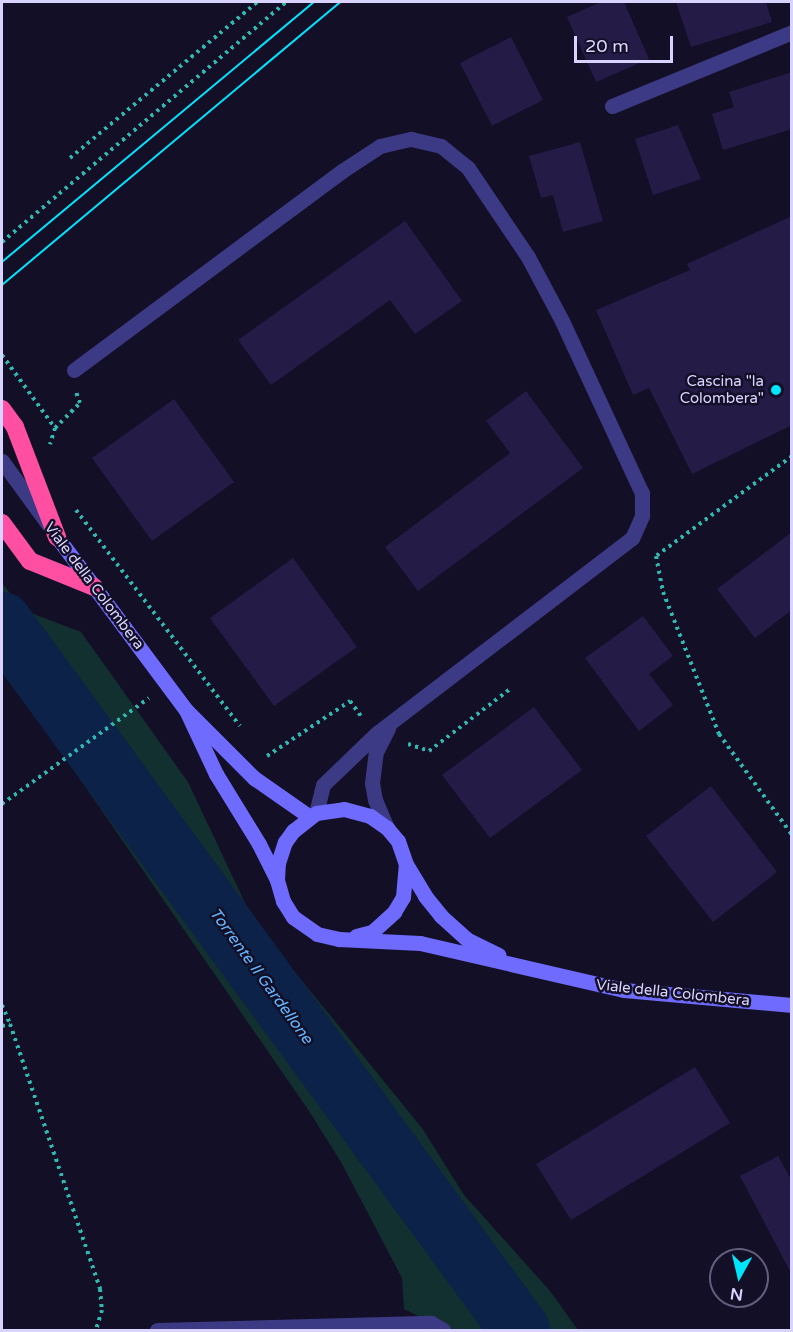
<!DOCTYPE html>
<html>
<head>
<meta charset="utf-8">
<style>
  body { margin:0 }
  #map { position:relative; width:793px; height:1332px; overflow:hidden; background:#130f26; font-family:"Varela Round",sans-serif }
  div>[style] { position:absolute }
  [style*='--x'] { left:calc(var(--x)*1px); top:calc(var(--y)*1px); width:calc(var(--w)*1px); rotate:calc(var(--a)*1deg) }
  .green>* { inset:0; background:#12302f }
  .river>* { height:60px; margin:-30px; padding:0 30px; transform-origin:30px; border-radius:30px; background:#0c2248 }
  .building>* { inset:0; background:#241b47 }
  .path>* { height:4px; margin-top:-2px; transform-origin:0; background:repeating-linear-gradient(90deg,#2fb8b0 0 3px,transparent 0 7.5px) }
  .street>* { height:15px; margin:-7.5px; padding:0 7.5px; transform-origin:7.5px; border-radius:7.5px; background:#3d3a85 }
  .secondary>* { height:15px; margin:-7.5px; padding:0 7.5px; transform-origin:7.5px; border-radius:7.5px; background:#6f6bff }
  .highway>* { height:18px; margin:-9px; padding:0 9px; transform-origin:9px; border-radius:9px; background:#ff4fa3 }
  .tram>* { height:1.5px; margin:-0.75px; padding:0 0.75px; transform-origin:0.75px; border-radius:0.75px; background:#00e5ff }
  .dots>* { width:16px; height:16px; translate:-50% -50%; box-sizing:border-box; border:3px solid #130f26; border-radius:50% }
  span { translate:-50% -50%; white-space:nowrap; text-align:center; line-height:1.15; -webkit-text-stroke:5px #130f26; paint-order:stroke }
  .poi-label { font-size:15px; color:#d9d4ff }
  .right { translate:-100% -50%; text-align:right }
  .street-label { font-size:15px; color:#d9d4ff }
  .water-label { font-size:16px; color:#62b6ff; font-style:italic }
  .frame { position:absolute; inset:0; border:3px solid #d9d4ff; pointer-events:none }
  .north { position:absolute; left:709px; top:1248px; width:60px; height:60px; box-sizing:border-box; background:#130f26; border:2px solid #625e7d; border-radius:50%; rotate:188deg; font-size:16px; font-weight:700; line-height:24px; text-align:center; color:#d9d4ff }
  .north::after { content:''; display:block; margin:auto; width:21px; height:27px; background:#00e5ff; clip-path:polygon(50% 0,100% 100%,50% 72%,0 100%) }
  .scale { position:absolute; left:574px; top:36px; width:99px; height:27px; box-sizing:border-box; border:3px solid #d9d4ff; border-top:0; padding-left:8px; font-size:18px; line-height:21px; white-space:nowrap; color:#d9d4ff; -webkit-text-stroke:4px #130f26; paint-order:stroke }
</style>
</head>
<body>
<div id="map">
  <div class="green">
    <i style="clip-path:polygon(2px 583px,23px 610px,81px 632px,188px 782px,254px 922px,422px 1128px,464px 1195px,550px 1291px,578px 1330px,446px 1330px,404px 1309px,402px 1278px,341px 1162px,309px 1111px,2px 666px)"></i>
  </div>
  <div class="river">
    <i style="--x:2;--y:622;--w:877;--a:53.81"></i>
  </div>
  <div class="building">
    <i style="clip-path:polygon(601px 2px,624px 2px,649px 59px,596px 82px,567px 17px)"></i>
    <i style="clip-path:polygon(676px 2px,766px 2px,772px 22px,691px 47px)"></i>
    <i style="clip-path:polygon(511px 37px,543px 100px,492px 126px,460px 63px)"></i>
    <i style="clip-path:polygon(792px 72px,792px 129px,723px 150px,712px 114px,734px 107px,729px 92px)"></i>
    <i style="clip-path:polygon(678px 125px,701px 179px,653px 195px,635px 139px)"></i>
    <i style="clip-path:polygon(580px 142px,603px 221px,563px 232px,553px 195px,541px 198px,529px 156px)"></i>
    <i style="clip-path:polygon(792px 216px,792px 425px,692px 474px,649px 388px,633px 395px,596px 310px,690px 270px,687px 264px)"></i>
    <i style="clip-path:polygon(405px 221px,462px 301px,415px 334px,390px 300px,271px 385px,238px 340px)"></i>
    <i style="clip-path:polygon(526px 391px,583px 468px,418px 591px,385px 547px,510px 453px,486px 421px)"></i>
    <i style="clip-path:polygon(174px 399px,234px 482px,152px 541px,92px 458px)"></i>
    <i style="clip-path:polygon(792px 532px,792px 610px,755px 638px,717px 589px)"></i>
    <i style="clip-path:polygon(293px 558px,357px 647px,274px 706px,210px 618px)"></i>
    <i style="clip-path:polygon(643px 616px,673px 656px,649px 674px,673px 705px,639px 731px,585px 658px)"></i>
    <i style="clip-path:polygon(534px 707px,582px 770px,490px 838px,442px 775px)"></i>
    <i style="clip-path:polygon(711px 786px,777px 872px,713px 922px,646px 836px)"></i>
    <i style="clip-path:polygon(695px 1067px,730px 1123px,571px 1220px,536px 1164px)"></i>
    <i style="clip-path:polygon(778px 1156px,792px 1181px,792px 1275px,740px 1176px)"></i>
  </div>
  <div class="path">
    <i style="--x:70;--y:158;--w:244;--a:-39.8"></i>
    <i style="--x:2;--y:242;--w:372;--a:-40.2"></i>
    <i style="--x:2;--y:355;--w:90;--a:54"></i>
    <i style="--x:55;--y:428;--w:17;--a:107"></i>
    <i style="--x:55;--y:428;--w:35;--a:-45"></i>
    <i style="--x:80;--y:403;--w:12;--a:-110"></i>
    <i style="--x:792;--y:456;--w:169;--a:143.7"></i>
    <i style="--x:656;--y:556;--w:37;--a:79"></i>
    <i style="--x:663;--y:592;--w:153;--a:68.5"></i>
    <i style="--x:719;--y:734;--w:125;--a:54.1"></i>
    <i style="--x:76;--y:510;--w:271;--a:52.8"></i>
    <i style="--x:408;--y:744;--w:22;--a:18"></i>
    <i style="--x:429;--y:751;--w:102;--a:-37.4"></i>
    <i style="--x:267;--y:756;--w:100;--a:-33.5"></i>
    <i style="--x:350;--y:701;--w:19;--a:54"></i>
    <i style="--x:2;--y:804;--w:181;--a:-35.8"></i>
    <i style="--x:2;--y:1005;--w:21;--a:67"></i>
    <i style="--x:2;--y:1026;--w:8;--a:-14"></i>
    <i style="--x:10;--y:1024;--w:280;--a:71.2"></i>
    <i style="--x:100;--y:1289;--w:21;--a:85"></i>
    <i style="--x:102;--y:1310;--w:21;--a:107"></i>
  </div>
  <div class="street">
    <i style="--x:612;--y:106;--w:195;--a:-22.3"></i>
    <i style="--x:74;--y:370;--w:334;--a:-36.6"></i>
    <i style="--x:342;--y:171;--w:45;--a:-33.3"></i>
    <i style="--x:380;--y:146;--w:32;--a:-13"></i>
    <i style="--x:411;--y:139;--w:31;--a:13"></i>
    <i style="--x:441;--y:146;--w:35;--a:39"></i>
    <i style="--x:468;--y:168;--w:107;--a:56"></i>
    <i style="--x:528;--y:257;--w:72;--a:62"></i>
    <i style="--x:562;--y:321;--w:190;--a:65.1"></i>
    <i style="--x:642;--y:493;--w:23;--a:90"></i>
    <i style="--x:642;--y:516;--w:24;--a:114"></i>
    <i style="--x:632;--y:538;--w:320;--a:142.6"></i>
    <i style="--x:378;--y:732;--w:76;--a:136.1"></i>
    <i style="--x:323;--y:785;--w:29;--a:104"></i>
    <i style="--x:2;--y:461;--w:78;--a:53.9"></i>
    <i style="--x:387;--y:828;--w:30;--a:-113"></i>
    <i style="--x:375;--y:800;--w:17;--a:-100"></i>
    <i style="--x:372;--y:783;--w:31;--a:-83"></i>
    <i style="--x:376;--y:752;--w:27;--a:-63"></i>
    <i style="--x:157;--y:1330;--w:274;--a:-1.5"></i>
    <i style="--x:431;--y:1323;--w:14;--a:30"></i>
  </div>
  <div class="secondary">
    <i style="--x:57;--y:537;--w:216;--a:53.3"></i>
    <i style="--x:186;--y:710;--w:96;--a:45"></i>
    <i style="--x:254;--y:778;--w:68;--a:34.9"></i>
    <i style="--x:186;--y:710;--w:71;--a:64.9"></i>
    <i style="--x:216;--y:774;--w:82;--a:58.4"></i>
    <i style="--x:259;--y:844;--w:40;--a:63.4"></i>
    <i style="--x:277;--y:880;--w:22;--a:74"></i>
    <i style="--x:283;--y:901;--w:19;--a:58"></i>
    <i style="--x:293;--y:917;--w:29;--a:35"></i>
    <i style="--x:317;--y:934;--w:23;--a:13"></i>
    <i style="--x:339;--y:939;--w:81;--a:2.8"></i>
    <i style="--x:420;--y:943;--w:209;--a:13"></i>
    <i style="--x:624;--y:990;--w:169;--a:5.1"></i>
    <i style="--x:277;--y:880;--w:17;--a:-87"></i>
    <i style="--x:278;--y:863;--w:22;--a:-72"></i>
    <i style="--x:285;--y:842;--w:14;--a:-54"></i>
    <i style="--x:293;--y:831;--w:29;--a:-38"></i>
    <i style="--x:316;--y:813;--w:28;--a:-8"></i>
    <i style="--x:344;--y:809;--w:27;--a:15"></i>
    <i style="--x:370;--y:816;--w:21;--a:35"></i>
    <i style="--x:387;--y:828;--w:17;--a:50"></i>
    <i style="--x:398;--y:841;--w:24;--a:71"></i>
    <i style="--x:406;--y:864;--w:37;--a:59"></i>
    <i style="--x:425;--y:896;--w:26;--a:51"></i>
    <i style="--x:441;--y:916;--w:36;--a:42"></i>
    <i style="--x:468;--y:940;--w:34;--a:26"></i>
    <i style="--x:356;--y:936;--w:16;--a:-14"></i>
    <i style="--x:372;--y:932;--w:30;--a:-42"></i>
    <i style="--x:394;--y:912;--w:17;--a:-59"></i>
    <i style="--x:403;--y:897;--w:32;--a:-85"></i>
  </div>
  <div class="highway">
    <i style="--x:2;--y:409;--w:22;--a:54"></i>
    <i style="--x:15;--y:427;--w:118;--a:69.1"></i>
    <i style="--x:2;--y:523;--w:47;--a:53.6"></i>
    <i style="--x:30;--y:561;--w:69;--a:22.1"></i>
  </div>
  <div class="tram">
    <i style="--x:2;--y:262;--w:406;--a:-39.8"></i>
    <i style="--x:2;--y:285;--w:441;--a:-39.9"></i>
  </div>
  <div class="dots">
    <i style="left:776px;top:390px;background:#00e5ff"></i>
  </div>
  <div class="poi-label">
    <span class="right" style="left:764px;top:390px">Cascina "la<br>Colombera"</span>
  </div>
  <div class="street-label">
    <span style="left:94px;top:586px;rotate:53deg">Viale della Colombera</span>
    <span style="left:673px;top:993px;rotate:6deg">Viale della Colombera</span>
  </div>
  <div class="water-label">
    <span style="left:261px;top:976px;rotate:54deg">Torrente Il Gardellone</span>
  </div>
  <div class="frame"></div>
  <div class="north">N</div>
  <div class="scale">20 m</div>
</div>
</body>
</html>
